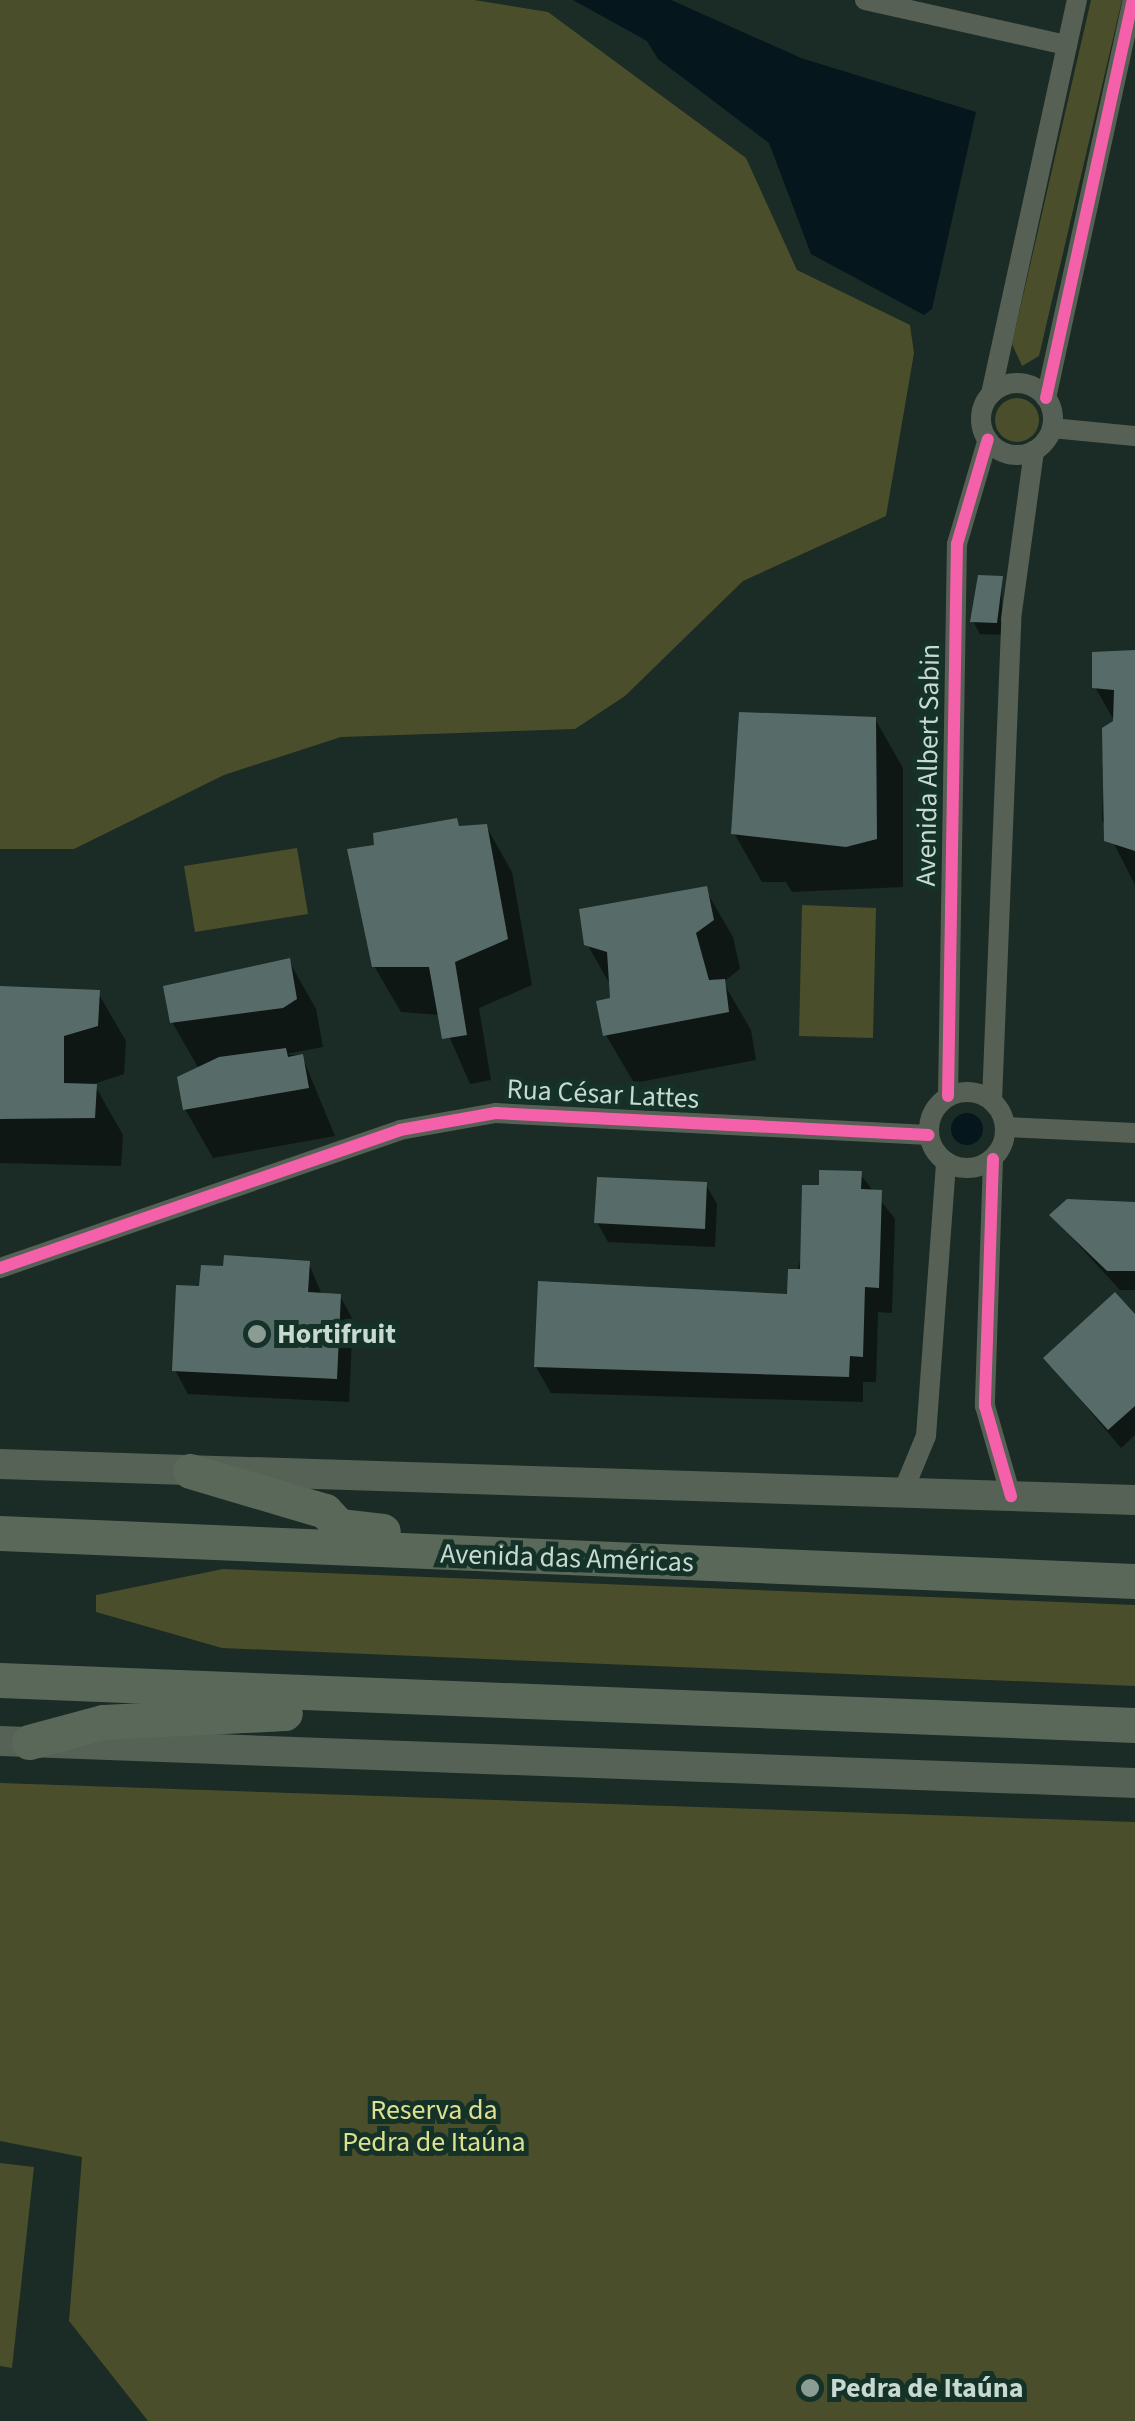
<!DOCTYPE html>
<html>
<head>
<meta charset="utf-8">
<style>
  body { margin:0 }
  #map { position:relative; width:1135px; height:2421px; overflow:hidden; background:#1b2b25; font-family:"Source Sans 3",sans-serif }
  div>[style] { position:absolute }
  [style*='--x'] { left:calc(var(--x)*1px); top:calc(var(--y)*1px); width:calc(var(--w)*1px); rotate:calc(var(--a)*1deg) }
  .green>* { inset:0; background:#4b4e2a }
  .round { border-radius:50% }
  .water>* { inset:0; background:#05171c }
  .shadow>* { inset:0; background:#0007 }
  .building>* { inset:0; background:#576c69 }
  .minor>* { height:20px; margin:-10px; padding:0 10px; transform-origin:10px; border-radius:10px; background:#566055 }
  .minor>.ring { margin:-10px; padding:0; box-sizing:content-box; background:none; border:20px solid #566055; border-radius:50% }
  .secondary>* { height:30px; margin:-15px; padding:0 15px; transform-origin:15px; border-radius:15px; background:#556255 }
  .trunk>* { height:35px; margin:-17.5px; padding:0 17.5px; transform-origin:17.5px; border-radius:17.5px; background:#5a685a }
  .cycleway>* { height:12px; margin:-6px; padding:0 6px; transform-origin:6px; border-radius:6px; background:#f560ab }
  .dots>* { width:28px; height:28px; translate:-50% -50%; box-sizing:border-box; border:5px solid #143227; border-radius:50% }
  span { translate:-50% -50%; white-space:nowrap; text-align:center; line-height:1.15; -webkit-text-stroke:10px #143227; paint-order:stroke }
  .street-label { font-size:28px; color:#c8d9d1 }
  .poi-label { font-size:28px; color:#c8d9d1; font-weight:700 }
  .left { translate:0 -50%; text-align:left }
  .park-label { font-size:28px; color:#dde090 }
</style>
</head>
<body>
<div id="map">
  <div class="green">
    <i style="clip-path:polygon(0 0,474px 0,548px 12px,746px 158px,797px 270px,910px 325px,914px 353px,886px 516px,743px 581px,625px 696px,575px 729px,341px 737px,224px 775px,74px 849px,0 849px)"></i>
    <i style="clip-path:polygon(1091px 0,1122px 0,1039px 356px,1022px 366px,1012px 344px)"></i>
    <i class="round" style="left:995px;top:398px;width:44px;height:44px"></i>
    <i style="clip-path:polygon(297px 848px,308px 914px,195px 932px,184px 866px)"></i>
    <i style="clip-path:polygon(802px 905px,876px 908px,873px 1038px,799px 1036px)"></i>
    <i style="clip-path:polygon(223px 1569px,1135px 1605px,1135px 1686px,222px 1648px,96px 1612px,96px 1595px)"></i>
    <i style="clip-path:polygon(0 1783px,1135px 1822px,1135px 2421px,148px 2421px,69px 2321px,82px 2157px,0 2141px)"></i>
    <i style="clip-path:polygon(0 2163px,34px 2167px,12px 2368px,0 2366px)"></i>
  </div>
  <div class="water">
    <i style="clip-path:polygon(573px 0,671px 0,801px 58px,976px 112px,932px 309px,924px 315px,811px 254px,769px 143px,658px 59px,647px 41px)"></i>
    <i class="round" style="left:951px;top:1113px;width:32px;height:32px"></i>
  </div>
  <div class="shadow">
    <i style="clip-path:polygon(1001px 578px,1003px 635px,980px 634px,973px 621px)"></i>
    <i style="clip-path:polygon(1135px 656px,1135px 885px,1102px 820px,1105px 729px,1115px 722px,1095px 687px)"></i>
    <i style="clip-path:polygon(875px 719px,903px 768px,903px 887px,792px 892px,786px 882px,762px 882px,734px 833px)"></i>
    <i style="clip-path:polygon(486px 826px,512px 872px,532px 985px,479px 1008px,491px 1080px,470px 1084px,440px 1015px,401px 1012px,374px 966px,460px 828px)"></i>
    <i style="clip-path:polygon(705px 889px,733px 937px,740px 969px,723px 982px,751px 1030px,756px 1060px,634px 1083px,606px 1035px,612px 988px,587px 944px)"></i>
    <i style="clip-path:polygon(289px 961px,316px 1009px,323px 1047px,286px 1054px,302px 1056px,335px 1136px,213px 1158px,185px 1109px,199px 1069px,172px 1022px)"></i>
    <i style="clip-path:polygon(0 988px,98px 993px,126px 1041px,124px 1074px,94px 1084px,123px 1135px,121px 1166px,0 1163px)"></i>
    <i style="clip-path:polygon(860px 1174px,895px 1219px,892px 1313px,878px 1312px,876px 1382px,863px 1382px,863px 1402px,551px 1393px,536px 1367px,790px 1297px,821px 1187px)"></i>
    <i style="clip-path:polygon(706px 1185px,717px 1204px,715px 1247px,608px 1242px,597px 1222px)"></i>
    <i style="clip-path:polygon(1135px 1204px,1135px 1290px,1120px 1290px,1052px 1216px)"></i>
    <i style="clip-path:polygon(309px 1264px,322px 1295px,340px 1296px,353px 1320px,349px 1402px,188px 1394px,175px 1370px,201px 1289px)"></i>
    <i style="clip-path:polygon(1135px 1317px,1135px 1435px,1121px 1448px,1046px 1359px)"></i>
  </div>
  <div class="building">
    <i style="clip-path:polygon(978px 575px,1003px 576px,997px 623px,970px 622px)"></i>
    <i style="clip-path:polygon(1135px 650px,1135px 851px,1104px 841px,1102px 728px,1113px 721px,1114px 690px,1092px 688px,1092px 652px)"></i>
    <i style="clip-path:polygon(739px 712px,876px 717px,877px 839px,846px 847px,731px 834px)"></i>
    <i style="clip-path:polygon(457px 818px,459px 826px,487px 824px,508px 939px,455px 962px,467px 1035px,442px 1039px,429px 967px,372px 967px,347px 849px,374px 845px,373px 833px)"></i>
    <i style="clip-path:polygon(707px 886px,714px 920px,696px 933px,709px 980px,725px 979px,729px 1012px,603px 1036px,596px 1001px,610px 998px,607px 952px,584px 945px,579px 909px)"></i>
    <i style="clip-path:polygon(290px 958px,297px 999px,283px 1008px,170px 1023px,163px 986px)"></i>
    <i style="clip-path:polygon(0 986px,100px 990px,98px 1026px,64px 1036px,64px 1083px,97px 1084px,95px 1118px,0 1119px)"></i>
    <i style="clip-path:polygon(286px 1048px,288px 1057px,303px 1054px,309px 1088px,183px 1110px,177px 1077px,219px 1057px)"></i>
    <i style="clip-path:polygon(819px 1170px,862px 1171px,861px 1189px,882px 1190px,879px 1288px,865px 1287px,863px 1357px,850px 1356px,849px 1377px,534px 1367px,538px 1281px,787px 1294px,788px 1269px,800px 1269px,802px 1185px,819px 1185px)"></i>
    <i style="clip-path:polygon(597px 1177px,707px 1182px,705px 1229px,594px 1223px)"></i>
    <i style="clip-path:polygon(1067px 1199px,1135px 1202px,1135px 1271px,1107px 1271px,1049px 1215px)"></i>
    <i style="clip-path:polygon(224px 1255px,310px 1261px,308px 1292px,341px 1294px,337px 1379px,172px 1371px,176px 1285px,199px 1286px,201px 1265px,223px 1266px)"></i>
    <i style="clip-path:polygon(1115px 1292px,1135px 1314px,1135px 1406px,1108px 1430px,1043px 1358px)"></i>
  </div>
  <div class="minor">
    <i style="--x:865;--y:0;--w:207;--a:12.6"></i>
    <i class="ring" style="left:981px;top:383px;width:52px;height:52px"></i>
    <i style="--x:991;--y:394;--w:403;--a:-77.7"></i>
    <i style="--x:1046;--y:398;--w:407;--a:-77.7"></i>
    <i style="--x:1052;--y:428;--w:83;--a:5.5"></i>
    <i class="ring" style="left:929px;top:1092px;width:56px;height:56px"></i>
    <i style="--x:948;--y:1096;--w:552;--a:-89.07"></i>
    <i style="--x:957;--y:544;--w:109;--a:-73.6"></i>
    <i style="--x:992;--y:1101;--w:482;--a:-87.7"></i>
    <i style="--x:1011;--y:619;--w:170;--a:-82.2"></i>
    <i style="--x:1005;--y:1127;--w:130;--a:2.6"></i>
    <i style="--x:993;--y:1159;--w:247;--a:91.9"></i>
    <i style="--x:985;--y:1406;--w:94;--a:73.9"></i>
    <i style="--x:0;--y:1268;--w:423;--a:-19"></i>
    <i style="--x:400;--y:1130;--w:97;--a:-10.1"></i>
    <i style="--x:495;--y:1113;--w:434;--a:2.9"></i>
    <i style="--x:904;--y:1489;--w:57;--a:-67.5"></i>
    <i style="--x:926;--y:1436;--w:275;--a:-85.8"></i>
  </div>
  <div class="secondary">
    <i style="--x:0;--y:1464;--w:1136;--a:1.82"></i>
    <i style="--x:0;--y:1741;--w:1136;--a:2.12"></i>
  </div>
  <div class="trunk">
    <i style="--x:190;--y:1471;--w:141;--a:16.5"></i>
    <i style="--x:325;--y:1511;--w:21;--a:47"></i>
    <i style="--x:339;--y:1526;--w:44;--a:6.5"></i>
    <i style="--x:0;--y:1533;--w:1136;--a:2.42"></i>
    <i style="--x:0;--y:1680;--w:1136;--a:2.27"></i>
    <i style="--x:29;--y:1742;--w:77;--a:-15.1"></i>
    <i style="--x:103;--y:1722;--w:182;--a:-2.8"></i>
  </div>
  <div class="cycleway">
    <i style="--x:1046;--y:398;--w:407;--a:-77.7"></i>
    <i style="--x:948;--y:1096;--w:552;--a:-89.07"></i>
    <i style="--x:957;--y:544;--w:109;--a:-73.6"></i>
    <i style="--x:993;--y:1159;--w:247;--a:91.9"></i>
    <i style="--x:985;--y:1406;--w:94;--a:73.9"></i>
    <i style="--x:0;--y:1268;--w:423;--a:-19"></i>
    <i style="--x:400;--y:1130;--w:97;--a:-10.1"></i>
    <i style="--x:495;--y:1113;--w:434;--a:2.9"></i>
  </div>
  <div class="dots">
    <i style="left:257px;top:1334px;background:#8b9c95"></i>
    <i style="left:810px;top:2388px;background:#8b9c95"></i>
  </div>
  <div class="street-label">
    <span style="left:928px;top:765px;rotate:-89deg">Avenida Albert Sabin</span>
    <span style="left:603px;top:1094px;rotate:3deg">Rua César Lattes</span>
    <span style="left:567px;top:1558px;rotate:2deg">Avenida das Américas</span>
  </div>
  <div class="poi-label">
    <span class="left" style="left:277px;top:1334px">Hortifruit</span>
    <span class="left" style="left:830px;top:2388px">Pedra de Itaúna</span>
  </div>
  <div class="park-label">
    <span style="left:434px;top:2126px">Reserva da<br>Pedra de Itaúna</span>
  </div>
</div>
</body>
</html>
